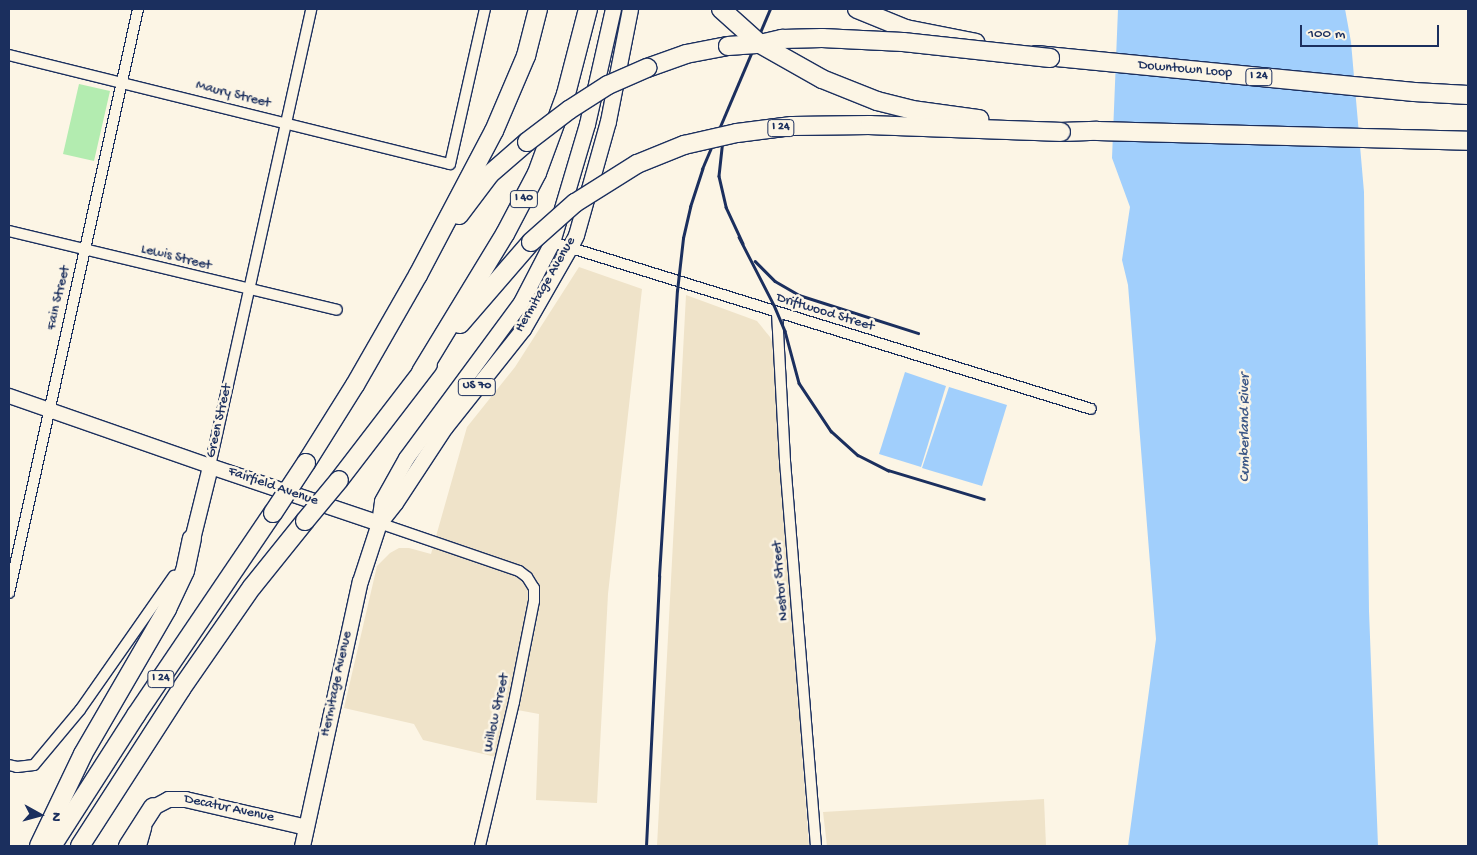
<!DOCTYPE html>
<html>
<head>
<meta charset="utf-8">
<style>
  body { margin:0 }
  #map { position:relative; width:1477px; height:855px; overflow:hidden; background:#fcf5e5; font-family:"Gochi Hand",sans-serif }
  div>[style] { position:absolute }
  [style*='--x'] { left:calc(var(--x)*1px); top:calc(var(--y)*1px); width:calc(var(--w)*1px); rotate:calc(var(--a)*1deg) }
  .built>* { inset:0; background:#efe3c9 }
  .green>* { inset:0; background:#b3ecb0 }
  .water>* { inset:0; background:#a1cffc }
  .roads { filter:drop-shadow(1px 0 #1b2f5e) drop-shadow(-1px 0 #1b2f5e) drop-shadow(0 1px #1b2f5e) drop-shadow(0 -1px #1b2f5e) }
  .street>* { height:10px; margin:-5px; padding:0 5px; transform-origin:5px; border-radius:5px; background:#fcf5e5 }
  .secondary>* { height:14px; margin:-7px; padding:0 7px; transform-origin:7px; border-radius:7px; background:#fcf5e5 }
  .primary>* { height:15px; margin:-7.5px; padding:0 7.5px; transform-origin:7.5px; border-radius:7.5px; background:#fcf5e5 }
  .highway>* { height:18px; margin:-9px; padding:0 9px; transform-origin:9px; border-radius:9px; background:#fcf5e5 }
  .rail>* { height:2.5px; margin:-1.25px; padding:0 1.25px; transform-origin:1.25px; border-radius:1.25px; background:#1b2f5e }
  .bridges { filter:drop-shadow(1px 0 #1b2f5e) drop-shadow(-1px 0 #1b2f5e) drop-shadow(0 1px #1b2f5e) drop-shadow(0 -1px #1b2f5e) }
  .highway-bridge>* { height:18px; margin:-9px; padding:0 9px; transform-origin:9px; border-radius:9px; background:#fcf5e5 }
  span { translate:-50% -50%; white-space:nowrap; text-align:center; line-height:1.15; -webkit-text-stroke:5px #fcf5e5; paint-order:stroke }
  .shield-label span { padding:1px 4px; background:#fcf5e5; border:1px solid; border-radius:4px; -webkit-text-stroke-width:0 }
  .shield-label { font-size:12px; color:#1b2f5e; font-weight:700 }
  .street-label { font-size:14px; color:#1b2f5e }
  .water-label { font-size:15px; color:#3c5786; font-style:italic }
  .frame { position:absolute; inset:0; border:10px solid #1b2f5e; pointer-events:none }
  .north { position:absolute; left:15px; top:790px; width:50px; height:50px; -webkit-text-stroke:4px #fcf5e5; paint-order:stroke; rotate:97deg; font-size:14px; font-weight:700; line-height:20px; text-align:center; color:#1b2f5e }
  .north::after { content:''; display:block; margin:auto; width:18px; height:22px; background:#1b2f5e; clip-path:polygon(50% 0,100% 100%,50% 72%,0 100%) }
  .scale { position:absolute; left:1300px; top:25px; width:139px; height:22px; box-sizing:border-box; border:2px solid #1b2f5e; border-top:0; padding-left:6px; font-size:15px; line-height:18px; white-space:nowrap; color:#1b2f5e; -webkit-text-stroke:4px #fcf5e5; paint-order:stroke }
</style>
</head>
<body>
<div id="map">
  <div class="built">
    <i style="clip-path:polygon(579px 267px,642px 289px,608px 594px,597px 803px,536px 800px,539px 714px,507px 708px,496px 757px,423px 740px,414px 724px,344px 708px,377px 566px,390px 553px,399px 548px,409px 548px,431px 554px,467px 427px,515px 367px)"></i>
    <i style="clip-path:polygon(686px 295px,757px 321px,770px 337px,772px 342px,809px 846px,657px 846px)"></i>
    <i style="clip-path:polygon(1044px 799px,1046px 846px,827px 846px,823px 812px)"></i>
  </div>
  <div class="green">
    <i style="clip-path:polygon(79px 84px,110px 91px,94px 161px,63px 154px)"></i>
  </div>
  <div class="water">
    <i style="clip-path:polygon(1118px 9px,1345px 9px,1351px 42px,1364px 192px,1369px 611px,1378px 846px,1128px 846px,1156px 639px,1128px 285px,1122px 260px,1130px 207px,1112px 158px)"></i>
    <i style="clip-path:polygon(905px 372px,946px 386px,921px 467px,879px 454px)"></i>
    <i style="clip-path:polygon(949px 387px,1007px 405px,982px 486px,922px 468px)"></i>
  </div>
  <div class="roads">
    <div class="street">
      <i style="--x:9;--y:55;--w:454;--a:13.9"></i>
      <i style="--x:450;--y:164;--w:159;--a:-77.3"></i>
      <i style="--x:9;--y:231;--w:337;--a:13.5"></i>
      <i style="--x:552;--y:242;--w:564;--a:17.21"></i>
      <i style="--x:777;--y:313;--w:148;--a:86.9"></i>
      <i style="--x:785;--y:461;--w:386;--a:85.4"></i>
      <i style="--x:210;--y:466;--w:468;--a:-77.5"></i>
      <i style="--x:379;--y:523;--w:148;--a:18.9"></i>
      <i style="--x:519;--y:571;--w:10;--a:37"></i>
      <i style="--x:527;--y:577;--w:13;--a:58"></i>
      <i style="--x:534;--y:588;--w:13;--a:90"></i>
      <i style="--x:534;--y:601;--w:103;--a:101.2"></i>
      <i style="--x:514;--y:702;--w:148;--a:103.3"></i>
      <i style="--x:9;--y:593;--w:598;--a:-77.54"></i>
      <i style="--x:9;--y:765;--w:8;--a:14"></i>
      <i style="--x:17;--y:767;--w:17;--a:-7"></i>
      <i style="--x:34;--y:765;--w:72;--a:-50.1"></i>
      <i style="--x:80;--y:710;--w:164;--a:-55"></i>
      <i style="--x:141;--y:846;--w:19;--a:-74"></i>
    </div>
    <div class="secondary">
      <i style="--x:9;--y:396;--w:213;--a:19.2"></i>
    </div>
    <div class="primary">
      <i style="--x:380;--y:522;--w:24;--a:-52"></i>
      <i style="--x:395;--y:503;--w:91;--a:-56.7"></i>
      <i style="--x:445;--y:427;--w:125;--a:-51.5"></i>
      <i style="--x:523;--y:329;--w:95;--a:-60.2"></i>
      <i style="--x:570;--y:247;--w:13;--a:-63"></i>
      <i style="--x:576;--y:235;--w:118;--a:-74.3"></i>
      <i style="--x:608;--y:121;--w:114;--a:-78.9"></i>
      <i style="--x:192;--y:539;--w:75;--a:-76.1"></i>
      <i style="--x:210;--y:466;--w:178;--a:18.6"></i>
      <i style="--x:153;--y:807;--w:17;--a:-28"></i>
      <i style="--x:168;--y:799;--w:17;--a:0"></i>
      <i style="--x:185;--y:799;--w:124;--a:13"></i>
      <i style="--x:302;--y:846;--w:271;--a:-77.7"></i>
      <i style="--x:360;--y:581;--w:61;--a:-71.9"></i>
      <i style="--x:379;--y:523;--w:22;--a:-82"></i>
      <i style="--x:382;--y:501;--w:49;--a:-60.8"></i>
      <i style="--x:406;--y:458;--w:194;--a:-53.6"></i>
      <i style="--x:521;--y:302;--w:68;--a:-62.7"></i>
      <i style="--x:552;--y:242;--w:123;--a:-73.5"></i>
      <i style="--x:587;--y:124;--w:118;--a:-77.3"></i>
    </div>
    <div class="highway">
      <i style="--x:857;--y:9;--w:53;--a:22.2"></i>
      <i style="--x:906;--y:29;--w:71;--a:11.3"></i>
      <i style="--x:1036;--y:55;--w:380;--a:5.6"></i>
      <i style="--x:1414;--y:92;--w:54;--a:3.2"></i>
      <i style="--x:647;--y:68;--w:41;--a:-19.7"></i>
      <i style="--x:686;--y:54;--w:43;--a:-10.8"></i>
      <i style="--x:1061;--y:132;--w:36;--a:-2"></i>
      <i style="--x:1097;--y:131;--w:371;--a:1.5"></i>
      <i style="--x:459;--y:215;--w:51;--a:-52.9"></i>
      <i style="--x:490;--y:174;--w:49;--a:-40.9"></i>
      <i style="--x:460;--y:324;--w:108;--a:-49.1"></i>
      <i style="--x:421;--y:372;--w:162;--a:-58.7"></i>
      <i style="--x:505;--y:234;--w:69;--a:-62.3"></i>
      <i style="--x:537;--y:173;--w:84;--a:-69.8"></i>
      <i style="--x:566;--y:94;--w:88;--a:-75.5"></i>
      <i style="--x:306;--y:463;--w:92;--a:-57.9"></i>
      <i style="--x:355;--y:385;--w:127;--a:-60.2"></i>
      <i style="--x:418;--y:275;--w:163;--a:-62.2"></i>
      <i style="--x:494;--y:131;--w:82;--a:-66.9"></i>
      <i style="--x:526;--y:56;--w:49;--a:-75.7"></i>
      <i style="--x:339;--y:480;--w:146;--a:-52.5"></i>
      <i style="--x:39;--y:846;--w:102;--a:-64.4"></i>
      <i style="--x:83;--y:754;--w:168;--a:-59.9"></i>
      <i style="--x:167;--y:609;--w:42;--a:-64.7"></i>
      <i style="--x:185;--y:571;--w:33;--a:-78"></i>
      <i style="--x:52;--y:846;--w:156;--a:-57.3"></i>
      <i style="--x:136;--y:715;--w:244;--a:-55.9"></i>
      <i style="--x:80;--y:846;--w:187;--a:-57.2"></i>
      <i style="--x:181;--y:689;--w:124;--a:-55.2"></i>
      <i style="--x:252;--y:587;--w:85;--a:-51.2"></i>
      <i style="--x:128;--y:846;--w:46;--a:-57.3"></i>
    </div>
  </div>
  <div class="rail">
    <i style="--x:724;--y:130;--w:46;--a:96.2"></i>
    <i style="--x:719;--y:176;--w:32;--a:77"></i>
    <i style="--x:726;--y:207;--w:40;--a:65"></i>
    <i style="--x:739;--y:237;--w:76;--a:62.8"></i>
    <i style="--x:774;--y:305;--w:28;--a:67"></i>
    <i style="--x:785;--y:331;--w:54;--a:74.9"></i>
    <i style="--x:799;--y:383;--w:58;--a:56.3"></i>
    <i style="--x:831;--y:431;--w:36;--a:42"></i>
    <i style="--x:858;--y:455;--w:34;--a:27"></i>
    <i style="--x:888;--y:470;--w:100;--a:16.8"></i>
    <i style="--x:755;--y:261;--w:28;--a:45"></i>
    <i style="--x:775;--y:281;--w:28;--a:30"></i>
    <i style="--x:799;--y:295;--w:125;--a:17.7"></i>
    <i style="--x:646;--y:846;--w:270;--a:-87.2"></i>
    <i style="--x:659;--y:576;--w:286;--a:-86.4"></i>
    <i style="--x:677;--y:291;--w:53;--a:-83.5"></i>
    <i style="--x:683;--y:238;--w:32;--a:-77"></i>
    <i style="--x:690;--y:207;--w:40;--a:-72"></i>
    <i style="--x:702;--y:169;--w:174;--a:-67"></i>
  </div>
  <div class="bridges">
    <div class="highway-bridge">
      <i style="--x:721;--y:9;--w:52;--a:41.9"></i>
      <i style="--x:760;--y:44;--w:71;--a:29.4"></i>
      <i style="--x:822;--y:79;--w:59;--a:21.8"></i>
      <i style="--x:877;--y:101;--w:36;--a:14"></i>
      <i style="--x:912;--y:110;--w:68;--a:7.7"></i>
      <i style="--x:728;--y:46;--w:32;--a:-4"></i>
      <i style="--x:760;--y:44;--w:23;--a:-13"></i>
      <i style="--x:782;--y:39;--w:40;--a:-1.4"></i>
      <i style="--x:822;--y:38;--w:81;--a:2.8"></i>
      <i style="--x:903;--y:42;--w:148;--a:6.2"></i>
      <i style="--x:527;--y:142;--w:53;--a:-37.3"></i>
      <i style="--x:569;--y:110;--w:46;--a:-32.7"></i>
      <i style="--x:608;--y:85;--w:43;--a:-23.6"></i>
      <i style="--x:531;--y:242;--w:59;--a:-41.6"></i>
      <i style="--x:575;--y:203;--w:73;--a:-32.2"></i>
      <i style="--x:637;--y:164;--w:51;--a:-22"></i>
      <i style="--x:684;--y:145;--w:54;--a:-12.8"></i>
      <i style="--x:737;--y:133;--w:55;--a:-7.3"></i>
      <i style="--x:792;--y:126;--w:78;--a:-0.7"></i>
      <i style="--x:870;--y:125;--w:191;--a:2.1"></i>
      <i style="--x:273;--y:513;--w:60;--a:-56.6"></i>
      <i style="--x:305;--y:521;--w:53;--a:-50.3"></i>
    </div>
  </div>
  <div class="shield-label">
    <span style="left:1259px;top:77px">I 24</span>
    <span style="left:781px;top:128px">I 24</span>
    <span style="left:524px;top:199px">I 40</span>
    <span style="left:477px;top:387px">US 70</span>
    <span style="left:161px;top:679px">I 24</span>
  </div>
  <div class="street-label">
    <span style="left:1185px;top:70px;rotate:5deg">Downtown Loop</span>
    <span style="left:233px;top:95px;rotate:14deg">Maury Street</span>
    <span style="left:176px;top:258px;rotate:14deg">Lewis Street</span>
    <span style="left:546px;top:285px;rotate:-60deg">Hermitage Avenue</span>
    <span style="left:59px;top:298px;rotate:-77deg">Fain Street</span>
    <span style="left:825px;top:313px;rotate:17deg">Driftwood Street</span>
    <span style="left:220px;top:421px;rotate:-77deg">Green Street</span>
    <span style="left:273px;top:487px;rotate:19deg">Fairfield Avenue</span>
    <span style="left:781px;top:581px;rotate:-95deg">Nestor Street</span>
    <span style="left:337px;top:684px;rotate:-78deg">Hermitage Avenue</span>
    <span style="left:497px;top:713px;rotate:-78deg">Willow Street</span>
    <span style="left:229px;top:809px;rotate:12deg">Decatur Avenue</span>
  </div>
  <div class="water-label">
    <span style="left:1246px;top:428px;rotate:-90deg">Cumberland River</span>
  </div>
  <div class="frame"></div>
  <div class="north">N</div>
  <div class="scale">100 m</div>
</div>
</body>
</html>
